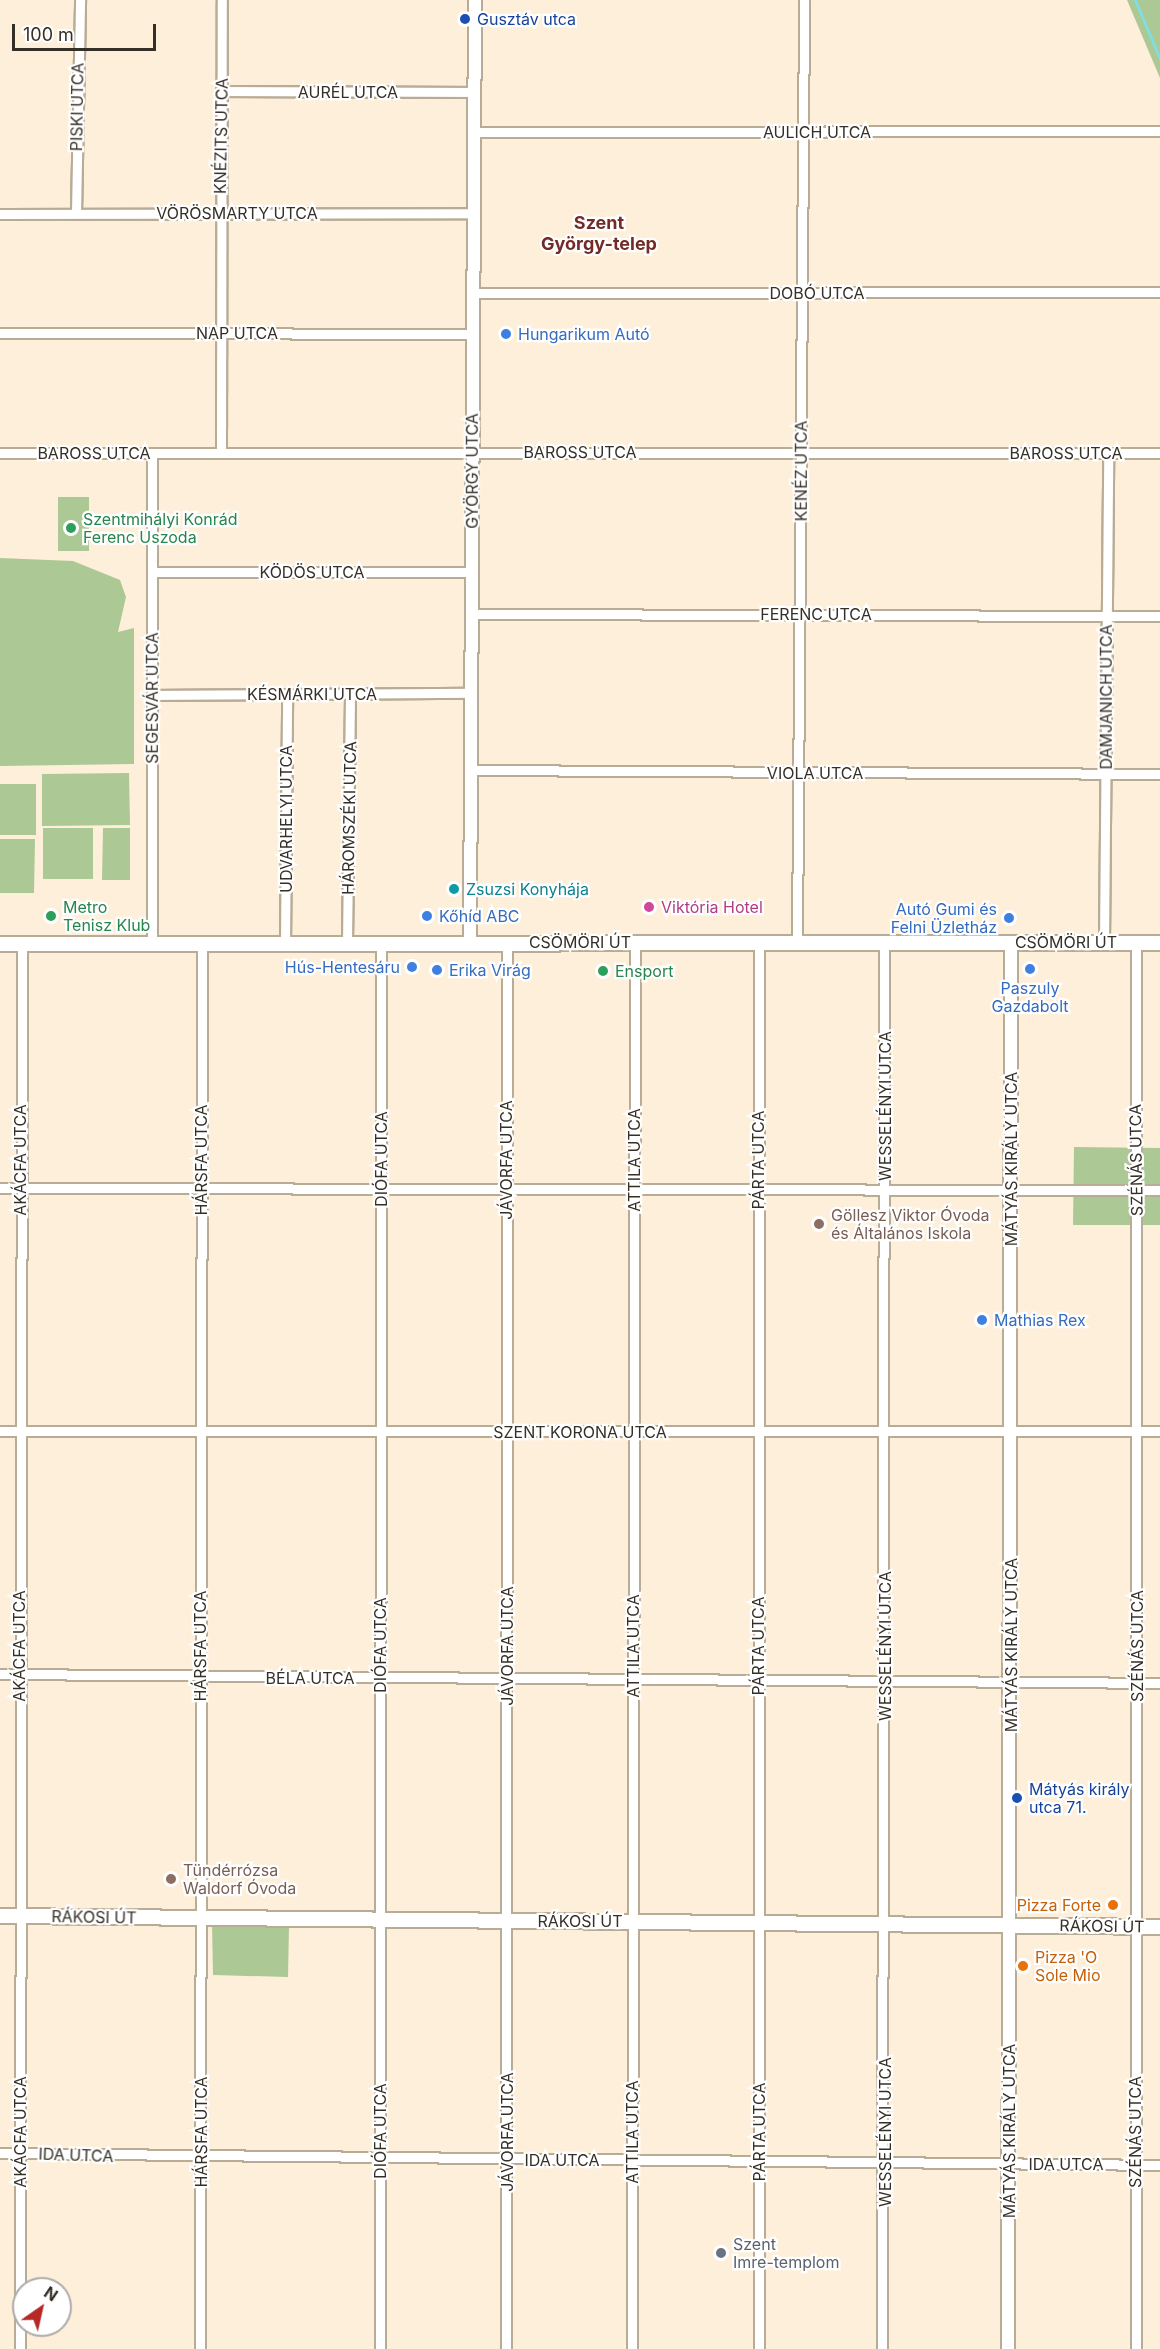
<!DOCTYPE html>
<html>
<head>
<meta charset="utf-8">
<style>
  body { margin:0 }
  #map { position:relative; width:1160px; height:2349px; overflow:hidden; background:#feefda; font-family:Inter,sans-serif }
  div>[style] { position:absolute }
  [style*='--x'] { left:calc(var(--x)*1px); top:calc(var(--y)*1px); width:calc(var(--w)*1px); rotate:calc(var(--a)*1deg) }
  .green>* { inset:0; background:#acc895 }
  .stream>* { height:3px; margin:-1.5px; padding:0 1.5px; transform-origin:1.5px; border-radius:1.5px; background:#83ddde }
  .roads { filter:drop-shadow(2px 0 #b9ac97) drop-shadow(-2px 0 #b9ac97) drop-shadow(0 2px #b9ac97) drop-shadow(0 -2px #b9ac97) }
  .minor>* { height:9px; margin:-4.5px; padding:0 4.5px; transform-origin:4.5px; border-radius:4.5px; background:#fff }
  .tertiary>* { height:12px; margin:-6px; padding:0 6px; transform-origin:6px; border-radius:6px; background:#fff }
  .secondary>* { height:14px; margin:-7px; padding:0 7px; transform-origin:7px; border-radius:7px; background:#fff }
  .dots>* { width:16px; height:16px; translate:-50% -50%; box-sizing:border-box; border:3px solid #fff; border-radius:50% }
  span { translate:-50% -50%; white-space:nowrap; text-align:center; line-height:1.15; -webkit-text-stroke:4.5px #fff; paint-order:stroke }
  .transit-label { font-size:16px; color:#164399 }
  .left { translate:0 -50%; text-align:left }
  .street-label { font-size:16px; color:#353027 }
  .shop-label { font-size:16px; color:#366cbe }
  .right { translate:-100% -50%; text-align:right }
  .leisure-label { font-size:16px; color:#27864d }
  .culture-label { font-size:16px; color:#0d838f }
  .hotel-label { font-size:16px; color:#b23c85 }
  .education-label { font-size:16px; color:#785e54 }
  .food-label { font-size:16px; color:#c56008 }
  .worship-label { font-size:16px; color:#5b616d }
  .neighbourhood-label { font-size:18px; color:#722c27; font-weight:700 }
  .north { position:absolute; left:12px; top:2277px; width:60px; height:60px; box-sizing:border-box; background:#fff; border:2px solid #aeaca9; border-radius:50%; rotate:34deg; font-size:16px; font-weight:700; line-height:24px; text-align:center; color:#353027 }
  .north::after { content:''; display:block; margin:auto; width:21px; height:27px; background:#b72826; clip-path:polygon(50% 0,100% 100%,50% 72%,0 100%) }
  .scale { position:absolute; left:12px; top:24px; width:144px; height:27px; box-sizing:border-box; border:3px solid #353027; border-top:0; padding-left:8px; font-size:18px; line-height:21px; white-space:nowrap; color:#353027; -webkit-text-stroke:4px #fff; paint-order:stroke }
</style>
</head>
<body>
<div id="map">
  <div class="green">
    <i style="clip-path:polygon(1127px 0,1160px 0,1160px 78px)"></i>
    <i style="clip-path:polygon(58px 497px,89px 497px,89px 551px,58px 551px)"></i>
    <i style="clip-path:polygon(0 558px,73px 561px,120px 580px,126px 597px,118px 632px,134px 628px,134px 764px,0 766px)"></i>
    <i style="clip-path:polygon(129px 773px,130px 825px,42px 826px,42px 774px)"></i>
    <i style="clip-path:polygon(0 784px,36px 784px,36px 835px,0 835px)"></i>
    <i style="clip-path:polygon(43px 828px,93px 828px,93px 879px,43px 879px)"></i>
    <i style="clip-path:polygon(103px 828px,130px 828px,130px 880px,102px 880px)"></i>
    <i style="clip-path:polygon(0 839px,35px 839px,34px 893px,0 893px)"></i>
    <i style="clip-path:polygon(1074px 1147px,1160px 1148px,1160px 1225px,1073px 1225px)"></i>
    <i style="clip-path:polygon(212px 1923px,289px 1926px,288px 1977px,213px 1975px)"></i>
  </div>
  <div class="stream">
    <i style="--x:1135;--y:0;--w:64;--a:67"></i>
  </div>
  <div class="roads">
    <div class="minor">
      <i style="--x:221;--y:91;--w:254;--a:0.2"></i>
      <i style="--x:475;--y:132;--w:685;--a:-0.08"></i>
      <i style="--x:76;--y:213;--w:213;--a:-88.9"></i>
      <i style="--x:0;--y:214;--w:474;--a:-0.1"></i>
      <i style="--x:474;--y:293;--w:686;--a:-0.08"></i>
      <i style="--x:0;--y:333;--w:474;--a:0.1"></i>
      <i style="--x:221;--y:452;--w:452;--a:-89.9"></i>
      <i style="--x:0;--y:453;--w:1160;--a:0"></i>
      <i style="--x:152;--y:453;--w:490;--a:90"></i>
      <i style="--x:152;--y:572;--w:320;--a:0"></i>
      <i style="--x:472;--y:614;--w:688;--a:0.17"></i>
      <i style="--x:152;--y:695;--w:319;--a:-0.4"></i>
      <i style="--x:471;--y:770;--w:689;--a:0.33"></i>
      <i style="--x:347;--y:942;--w:247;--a:-89.3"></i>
      <i style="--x:759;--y:942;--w:1407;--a:90"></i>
      <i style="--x:797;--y:942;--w:942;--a:-89.57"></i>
      <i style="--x:1104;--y:942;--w:489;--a:-89.5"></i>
      <i style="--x:1136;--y:942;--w:1407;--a:90"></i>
      <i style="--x:285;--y:943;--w:248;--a:-89.5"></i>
      <i style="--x:0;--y:1188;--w:1160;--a:0.1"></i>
      <i style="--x:0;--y:1431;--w:1160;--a:0"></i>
      <i style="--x:0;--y:1674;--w:1160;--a:0.44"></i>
      <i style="--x:0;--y:2153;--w:1160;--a:0.59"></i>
      <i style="--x:20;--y:2349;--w:1406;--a:-89.92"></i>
      <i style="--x:200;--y:2349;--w:1406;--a:-89.92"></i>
      <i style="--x:380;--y:2349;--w:1407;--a:-89.96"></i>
      <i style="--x:506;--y:2349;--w:1407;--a:-89.96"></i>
      <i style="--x:632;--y:2349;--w:1407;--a:-89.88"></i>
      <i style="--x:882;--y:2349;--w:1407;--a:-89.92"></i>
    </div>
    <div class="tertiary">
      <i style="--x:470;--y:942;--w:942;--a:-89.7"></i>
      <i style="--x:1008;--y:2349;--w:1407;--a:-89.88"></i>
    </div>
    <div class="secondary">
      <i style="--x:0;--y:944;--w:1160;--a:-0.05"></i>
      <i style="--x:0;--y:1916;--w:1160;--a:0.54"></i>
    </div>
  </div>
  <div class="dots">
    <i style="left:465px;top:19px;background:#1a4fb4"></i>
    <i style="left:506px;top:334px;background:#3f7fe0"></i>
    <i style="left:71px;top:528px;background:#2e9e5b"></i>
    <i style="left:454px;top:889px;background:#0f9aa8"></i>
    <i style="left:649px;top:907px;background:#d1479c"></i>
    <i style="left:51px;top:916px;background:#2e9e5b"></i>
    <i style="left:427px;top:916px;background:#3f7fe0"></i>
    <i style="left:1009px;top:918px;background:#3f7fe0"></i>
    <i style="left:412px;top:967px;background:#3f7fe0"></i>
    <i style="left:1030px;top:969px;background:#3f7fe0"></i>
    <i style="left:437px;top:970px;background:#3f7fe0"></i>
    <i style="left:603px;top:971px;background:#2e9e5b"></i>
    <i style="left:819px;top:1224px;background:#8d6e63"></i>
    <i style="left:982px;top:1320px;background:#3f7fe0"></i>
    <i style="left:1017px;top:1798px;background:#1a4fb4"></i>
    <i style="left:171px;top:1879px;background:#8d6e63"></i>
    <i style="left:1113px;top:1905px;background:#e8710a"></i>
    <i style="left:1023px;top:1966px;background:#e8710a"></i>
    <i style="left:721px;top:2253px;background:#6b7280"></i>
  </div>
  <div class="transit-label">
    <span class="left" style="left:477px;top:19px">Gusztáv utca</span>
    <span class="left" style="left:1029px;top:1798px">Mátyás király<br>utca 71.</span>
  </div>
  <div class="street-label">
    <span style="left:348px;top:92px">AURÉL UTCA</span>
    <span style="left:77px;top:107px;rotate:-89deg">PISKI UTCA</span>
    <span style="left:817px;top:132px">AULICH UTCA</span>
    <span style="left:221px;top:136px;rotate:-89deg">KNÉZITS UTCA</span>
    <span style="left:237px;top:213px">VÖRÖSMARTY UTCA</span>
    <span style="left:817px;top:293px">DOBÓ UTCA</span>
    <span style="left:237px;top:333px">NAP UTCA</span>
    <span style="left:580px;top:452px">BAROSS UTCA</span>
    <span style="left:94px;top:453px">BAROSS UTCA</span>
    <span style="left:1066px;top:453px">BAROSS UTCA</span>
    <span style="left:472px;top:471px;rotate:-90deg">GYÖRGY UTCA</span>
    <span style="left:801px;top:471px;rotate:-90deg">KENÉZ UTCA</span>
    <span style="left:312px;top:572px">KÖDÖS UTCA</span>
    <span style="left:816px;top:614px">FERENC UTCA</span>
    <span style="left:312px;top:694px">KÉSMÁRKI UTCA</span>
    <span style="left:1106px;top:697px;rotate:-90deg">DAMJANICH UTCA</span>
    <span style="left:152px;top:698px;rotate:-90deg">SEGESVÁR UTCA</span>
    <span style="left:815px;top:773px">VIOLA UTCA</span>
    <span style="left:349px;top:818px;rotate:-89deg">HÁROMSZÉKI UTCA</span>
    <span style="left:286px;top:819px;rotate:-90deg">UDVARHELYI UTCA</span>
    <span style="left:580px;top:942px">CSÖMÖRI ÚT</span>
    <span style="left:1066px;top:942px">CSÖMÖRI ÚT</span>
    <span style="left:885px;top:1106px;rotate:-90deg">WESSELÉNYI UTCA</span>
    <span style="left:381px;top:1159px;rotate:-90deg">DIÓFA UTCA</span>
    <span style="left:1011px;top:1159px;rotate:-90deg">MÁTYÁS KIRÁLY UTCA</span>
    <span style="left:20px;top:1160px;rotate:-90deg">AKÁCFA UTCA</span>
    <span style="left:201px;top:1160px;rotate:-90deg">HÁRSFA UTCA</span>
    <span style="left:506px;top:1160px;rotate:-90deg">JÁVORFA UTCA</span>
    <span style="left:634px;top:1160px;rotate:-90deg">ATTILA UTCA</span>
    <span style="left:758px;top:1160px;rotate:-90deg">PÁRTA UTCA</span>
    <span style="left:1136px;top:1160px;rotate:-91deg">SZÉNÁS UTCA</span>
    <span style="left:580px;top:1432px">SZENT KORONA UTCA</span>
    <span style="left:380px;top:1645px;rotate:-90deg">DIÓFA UTCA</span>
    <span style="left:1011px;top:1645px;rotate:-90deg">MÁTYÁS KIRÁLY UTCA</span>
    <span style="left:19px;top:1646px;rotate:-90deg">AKÁCFA UTCA</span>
    <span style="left:200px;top:1646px;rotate:-90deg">HÁRSFA UTCA</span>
    <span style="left:507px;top:1646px;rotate:-90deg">JÁVORFA UTCA</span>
    <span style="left:633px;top:1646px;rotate:-90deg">ATTILA UTCA</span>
    <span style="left:758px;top:1646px;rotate:-90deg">PÁRTA UTCA</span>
    <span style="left:885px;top:1646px;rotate:-90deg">WESSELÉNYI UTCA</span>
    <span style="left:1137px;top:1646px;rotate:-90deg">SZÉNÁS UTCA</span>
    <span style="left:310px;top:1678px">BÉLA UTCA</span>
    <span style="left:94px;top:1917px;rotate:1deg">RÁKOSI ÚT</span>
    <span style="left:580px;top:1921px">RÁKOSI ÚT</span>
    <span style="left:1102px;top:1926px;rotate:1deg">RÁKOSI ÚT</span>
    <span style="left:380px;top:2131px;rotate:-90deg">DIÓFA UTCA</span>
    <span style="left:1009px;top:2131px;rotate:-90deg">MÁTYÁS KIRÁLY UTCA</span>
    <span style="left:20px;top:2132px;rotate:-90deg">AKÁCFA UTCA</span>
    <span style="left:201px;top:2132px;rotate:-90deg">HÁRSFA UTCA</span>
    <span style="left:507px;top:2132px;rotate:-90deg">JÁVORFA UTCA</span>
    <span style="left:632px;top:2132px;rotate:-90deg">ATTILA UTCA</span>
    <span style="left:759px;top:2132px;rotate:-90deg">PÁRTA UTCA</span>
    <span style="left:885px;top:2132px;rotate:-90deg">WESSELÉNYI UTCA</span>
    <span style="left:1135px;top:2132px;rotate:-90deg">SZÉNÁS UTCA</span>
    <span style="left:76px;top:2155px;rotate:2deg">IDA UTCA</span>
    <span style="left:562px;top:2160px">IDA UTCA</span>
    <span style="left:1066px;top:2164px">IDA UTCA</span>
  </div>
  <div class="shop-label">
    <span class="left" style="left:518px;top:334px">Hungarikum Autó</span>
    <span class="right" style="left:997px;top:918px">Autó Gumi és<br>Felni Üzletház</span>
    <span class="left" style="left:439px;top:916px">Kőhíd ABC</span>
    <span class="right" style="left:400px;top:967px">Hús-Hentesáru</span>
    <span class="left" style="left:449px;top:970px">Erika Virág</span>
    <span style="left:1030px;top:997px">Paszuly<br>Gazdabolt</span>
    <span class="left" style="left:994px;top:1320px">Mathias Rex</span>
  </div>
  <div class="leisure-label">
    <span class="left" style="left:83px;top:528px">Szentmihályi Konrád<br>Ferenc Uszoda</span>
    <span class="left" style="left:63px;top:916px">Metro<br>Tenisz Klub</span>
    <span class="left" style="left:615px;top:971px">Ensport</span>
  </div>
  <div class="culture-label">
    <span class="left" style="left:466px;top:889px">Zsuzsi Konyhája</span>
  </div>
  <div class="hotel-label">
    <span class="left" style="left:661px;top:907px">Viktória Hotel</span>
  </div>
  <div class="education-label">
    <span class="left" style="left:831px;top:1224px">Göllesz Viktor Óvoda<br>és Általános Iskola</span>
    <span class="left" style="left:183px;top:1879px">Tündérrózsa<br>Waldorf Óvoda</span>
  </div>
  <div class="food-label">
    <span class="right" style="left:1101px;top:1905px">Pizza Forte</span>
    <span class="left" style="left:1035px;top:1966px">Pizza 'O<br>Sole Mio</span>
  </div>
  <div class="worship-label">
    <span class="left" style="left:733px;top:2253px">Szent<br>Imre-templom</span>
  </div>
  <div class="neighbourhood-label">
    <span style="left:599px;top:234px">Szent<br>György-telep</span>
  </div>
  <div class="north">N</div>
  <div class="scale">100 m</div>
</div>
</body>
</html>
